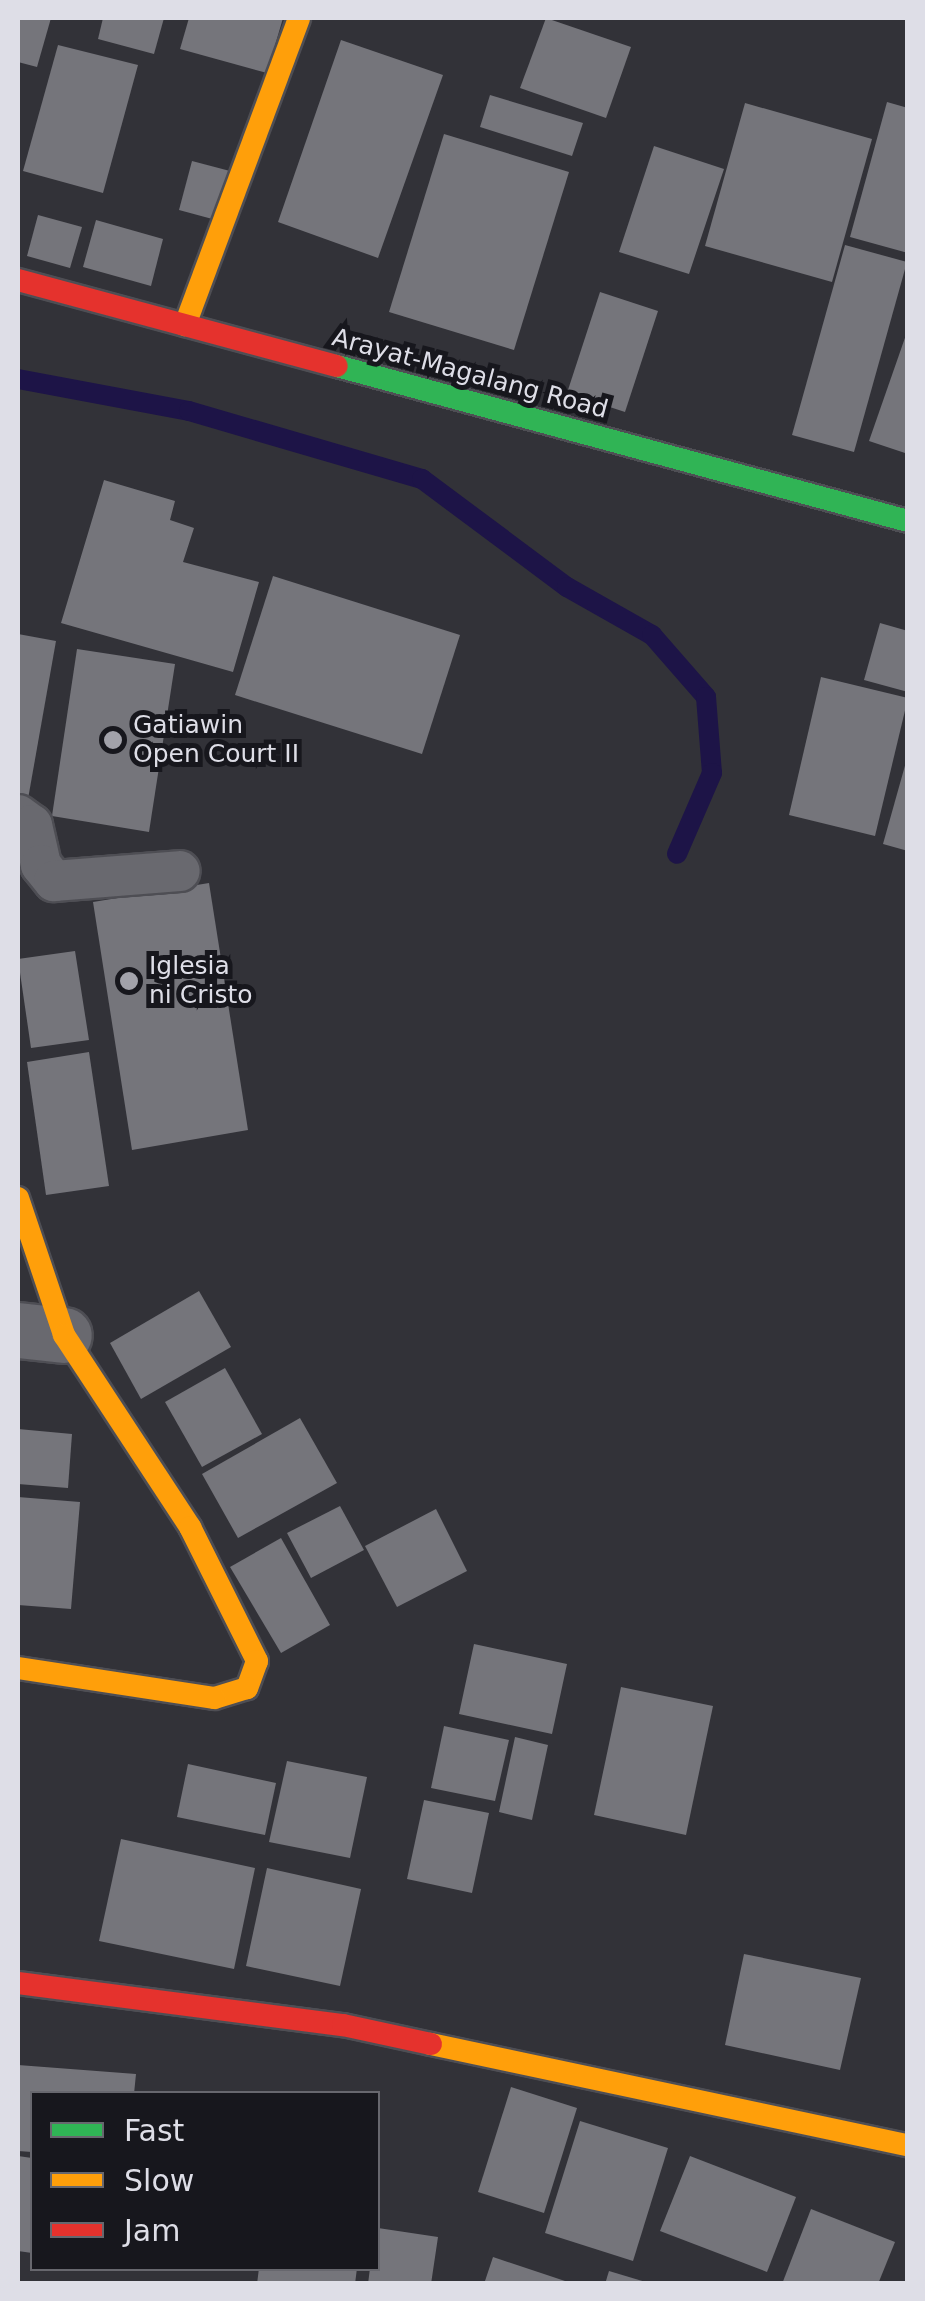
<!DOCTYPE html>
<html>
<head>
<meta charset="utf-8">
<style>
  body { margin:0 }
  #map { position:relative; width:925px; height:2301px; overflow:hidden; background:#323238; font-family:"DejaVu Sans",sans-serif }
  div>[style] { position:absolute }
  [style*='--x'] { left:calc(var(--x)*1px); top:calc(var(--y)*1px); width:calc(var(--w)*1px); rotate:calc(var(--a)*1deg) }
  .stream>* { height:20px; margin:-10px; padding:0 10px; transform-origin:10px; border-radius:10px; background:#1d1447 }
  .building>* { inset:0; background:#75757b }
  .roads { filter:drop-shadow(2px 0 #4e4e54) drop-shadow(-2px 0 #4e4e54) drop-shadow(0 2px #4e4e54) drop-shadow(0 -2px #4e4e54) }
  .lane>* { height:40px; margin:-20px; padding:0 20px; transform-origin:20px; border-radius:20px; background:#69696f }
  .street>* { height:55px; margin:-27.5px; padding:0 27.5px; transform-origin:27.5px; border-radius:27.5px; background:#69696f }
  .fast>* { height:22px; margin:-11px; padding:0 11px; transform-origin:11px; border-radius:11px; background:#30b455 }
  .slow>* { height:22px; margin:-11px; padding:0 11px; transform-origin:11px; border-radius:11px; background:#ff9f0a }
  .jam>* { height:22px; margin:-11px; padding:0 11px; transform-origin:11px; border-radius:11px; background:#e5322d }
  .dots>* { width:28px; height:28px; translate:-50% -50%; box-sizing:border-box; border:5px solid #17171d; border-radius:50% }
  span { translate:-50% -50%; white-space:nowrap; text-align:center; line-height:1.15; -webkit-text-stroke:10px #17171d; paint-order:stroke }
  .street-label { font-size:25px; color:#dedee7 }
  .poi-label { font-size:25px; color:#dedee7 }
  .left { translate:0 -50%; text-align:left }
  .frame { position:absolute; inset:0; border:20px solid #dedee7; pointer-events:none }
  .legend { position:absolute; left:30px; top:2091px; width:350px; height:180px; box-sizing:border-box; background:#17171d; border:2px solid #67676e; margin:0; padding:12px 18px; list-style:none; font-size:30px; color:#dedee7 }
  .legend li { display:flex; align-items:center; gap:20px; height:50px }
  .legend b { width:50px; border:2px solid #67676e }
</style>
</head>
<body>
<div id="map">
  <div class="stream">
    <i style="--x:18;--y:379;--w:174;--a:10.6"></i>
    <i style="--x:189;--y:411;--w:243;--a:16.3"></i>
    <i style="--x:422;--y:479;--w:181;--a:36.7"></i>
    <i style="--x:567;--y:587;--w:98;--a:29.5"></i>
    <i style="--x:652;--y:635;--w:82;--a:48.9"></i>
    <i style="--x:706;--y:697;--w:76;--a:85.5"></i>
    <i style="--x:712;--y:773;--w:88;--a:113.4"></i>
  </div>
  <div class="building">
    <i style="clip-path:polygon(18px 18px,51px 18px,37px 67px,18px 62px)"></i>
    <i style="clip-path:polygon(103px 18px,164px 18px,154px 54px,98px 39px)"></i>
    <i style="clip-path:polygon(189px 18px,283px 18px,267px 73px,180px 49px)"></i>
    <i style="clip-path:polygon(546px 18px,631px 47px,606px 118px,520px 88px)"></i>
    <i style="clip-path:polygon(341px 40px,443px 75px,378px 258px,278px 222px)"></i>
    <i style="clip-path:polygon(58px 45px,138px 65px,103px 193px,23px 171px)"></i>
    <i style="clip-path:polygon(490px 95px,583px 123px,572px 156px,480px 127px)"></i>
    <i style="clip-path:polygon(887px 102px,908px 108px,908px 253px,850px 237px)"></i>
    <i style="clip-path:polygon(745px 103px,872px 139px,832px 282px,705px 246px)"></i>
    <i style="clip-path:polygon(444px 134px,569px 172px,514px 350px,389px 312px)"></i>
    <i style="clip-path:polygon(654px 146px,724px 169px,689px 274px,619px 252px)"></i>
    <i style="clip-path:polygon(192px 161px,230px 171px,216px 220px,179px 210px)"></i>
    <i style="clip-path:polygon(38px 215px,82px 227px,70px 268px,27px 256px)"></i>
    <i style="clip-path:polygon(96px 220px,163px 239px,151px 286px,83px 267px)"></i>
    <i style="clip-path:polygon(845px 245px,907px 262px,854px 452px,792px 435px)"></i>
    <i style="clip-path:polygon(600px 292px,658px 311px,625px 412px,567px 393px)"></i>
    <i style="clip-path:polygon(907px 332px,908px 332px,908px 454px,869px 441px)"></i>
    <i style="clip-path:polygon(104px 480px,175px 501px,170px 520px,194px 528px,183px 562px,259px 582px,233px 672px,61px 623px)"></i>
    <i style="clip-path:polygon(273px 576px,460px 635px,422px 754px,235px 695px)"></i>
    <i style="clip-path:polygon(880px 623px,908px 631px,908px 692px,864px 680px)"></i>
    <i style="clip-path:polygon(18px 634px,56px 641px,28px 799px,18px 797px)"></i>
    <i style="clip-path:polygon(77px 649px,175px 664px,149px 832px,52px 816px)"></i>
    <i style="clip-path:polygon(821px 677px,908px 698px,875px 836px,789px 815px)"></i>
    <i style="clip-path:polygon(906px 762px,908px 762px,908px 851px,883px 844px)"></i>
    <i style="clip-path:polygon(209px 883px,248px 1130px,132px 1150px,93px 902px)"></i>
    <i style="clip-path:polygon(75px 951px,89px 1040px,31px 1048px,18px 959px)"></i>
    <i style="clip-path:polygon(89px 1052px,109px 1186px,46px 1195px,27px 1062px)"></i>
    <i style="clip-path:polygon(199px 1291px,231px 1347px,141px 1399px,110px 1343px)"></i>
    <i style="clip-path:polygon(225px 1368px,262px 1434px,202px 1467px,165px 1402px)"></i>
    <i style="clip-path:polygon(300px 1418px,337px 1483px,238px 1538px,202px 1474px)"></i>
    <i style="clip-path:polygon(18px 1429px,72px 1434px,68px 1488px,18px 1484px)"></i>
    <i style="clip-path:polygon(18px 1497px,80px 1502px,71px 1609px,18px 1605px)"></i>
    <i style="clip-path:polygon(340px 1506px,364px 1550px,311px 1578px,287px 1533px)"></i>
    <i style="clip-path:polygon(436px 1509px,467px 1571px,397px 1607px,365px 1546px)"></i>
    <i style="clip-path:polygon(281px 1538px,330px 1625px,281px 1653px,230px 1567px)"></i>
    <i style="clip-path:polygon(474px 1644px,567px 1664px,552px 1734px,459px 1714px)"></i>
    <i style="clip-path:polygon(621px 1687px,713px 1706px,686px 1835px,594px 1815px)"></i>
    <i style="clip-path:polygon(444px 1726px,509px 1740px,495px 1801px,431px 1788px)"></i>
    <i style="clip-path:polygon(515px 1737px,548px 1745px,532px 1820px,499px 1812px)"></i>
    <i style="clip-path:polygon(287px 1761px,367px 1777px,350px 1858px,269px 1842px)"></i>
    <i style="clip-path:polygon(188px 1764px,276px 1783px,265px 1835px,177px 1817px)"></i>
    <i style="clip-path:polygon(424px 1800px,489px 1813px,472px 1893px,407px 1879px)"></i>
    <i style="clip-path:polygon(121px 1839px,255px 1868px,234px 1969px,99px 1941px)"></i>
    <i style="clip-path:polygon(267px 1868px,361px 1889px,340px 1986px,246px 1966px)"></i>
    <i style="clip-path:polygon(744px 1954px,861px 1978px,840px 2070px,725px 2045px)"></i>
    <i style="clip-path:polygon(18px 2065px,136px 2074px,134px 2094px,32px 2094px,32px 2152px,18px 2151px)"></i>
    <i style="clip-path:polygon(511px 2087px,577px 2108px,544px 2213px,478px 2192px)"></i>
    <i style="clip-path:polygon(580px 2121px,668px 2148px,633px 2261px,545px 2233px)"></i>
    <i style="clip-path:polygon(18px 2156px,32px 2158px,32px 2253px,18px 2251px)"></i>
    <i style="clip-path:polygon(690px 2156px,796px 2197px,767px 2272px,660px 2231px)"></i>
    <i style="clip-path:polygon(811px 2209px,895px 2242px,878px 2284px,782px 2284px)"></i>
    <i style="clip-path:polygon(378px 2228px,438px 2237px,431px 2284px,368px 2284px,370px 2268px,378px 2268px)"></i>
    <i style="clip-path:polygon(493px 2257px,571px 2283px,571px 2284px,484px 2284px)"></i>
    <i style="clip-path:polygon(259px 2268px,357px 2268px,355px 2284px,257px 2284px)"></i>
    <i style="clip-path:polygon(609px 2271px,649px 2283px,649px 2284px,605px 2284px)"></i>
  </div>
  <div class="roads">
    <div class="lane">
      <i style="--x:18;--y:815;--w:17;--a:36"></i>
      <i style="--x:32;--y:825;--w:41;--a:77.3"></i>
      <i style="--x:41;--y:865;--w:21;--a:51"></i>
      <i style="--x:54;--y:881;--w:126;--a:-4.5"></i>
    </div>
    <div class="street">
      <i style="--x:18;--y:1330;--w:46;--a:6.2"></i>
    </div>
    <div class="fast">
      <i style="--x:337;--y:366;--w:592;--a:15.19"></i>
    </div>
    <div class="slow">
      <i style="--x:185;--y:325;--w:327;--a:-69.6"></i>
      <i style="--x:18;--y:1198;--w:145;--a:71.4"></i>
      <i style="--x:64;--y:1335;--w:230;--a:56.7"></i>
      <i style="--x:190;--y:1527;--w:150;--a:63.4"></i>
      <i style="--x:257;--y:1661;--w:29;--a:110"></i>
      <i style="--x:247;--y:1688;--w:34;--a:163"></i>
      <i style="--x:214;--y:1698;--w:198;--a:-171.3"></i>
      <i style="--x:431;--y:2044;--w:488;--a:12"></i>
    </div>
    <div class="jam">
      <i style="--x:18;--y:280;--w:330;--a:15.1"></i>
      <i style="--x:18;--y:1983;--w:328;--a:7.4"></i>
      <i style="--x:343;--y:2025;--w:90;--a:12.2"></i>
    </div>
  </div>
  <div class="dots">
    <i style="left:113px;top:740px;background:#a2a2aa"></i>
    <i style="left:129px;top:981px;background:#a2a2aa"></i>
  </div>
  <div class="street-label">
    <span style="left:470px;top:374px;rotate:15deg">Arayat-Magalang Road</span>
  </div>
  <div class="poi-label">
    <span class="left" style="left:133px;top:740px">Gatiawin<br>Open Court II</span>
    <span class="left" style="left:149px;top:981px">Iglesia<br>ni Cristo</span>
  </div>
  <div class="frame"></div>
  <ul class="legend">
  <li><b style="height:12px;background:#30b455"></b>Fast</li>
  <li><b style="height:12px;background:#ff9f0a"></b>Slow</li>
  <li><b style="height:12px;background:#e5322d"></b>Jam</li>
  </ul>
</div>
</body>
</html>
